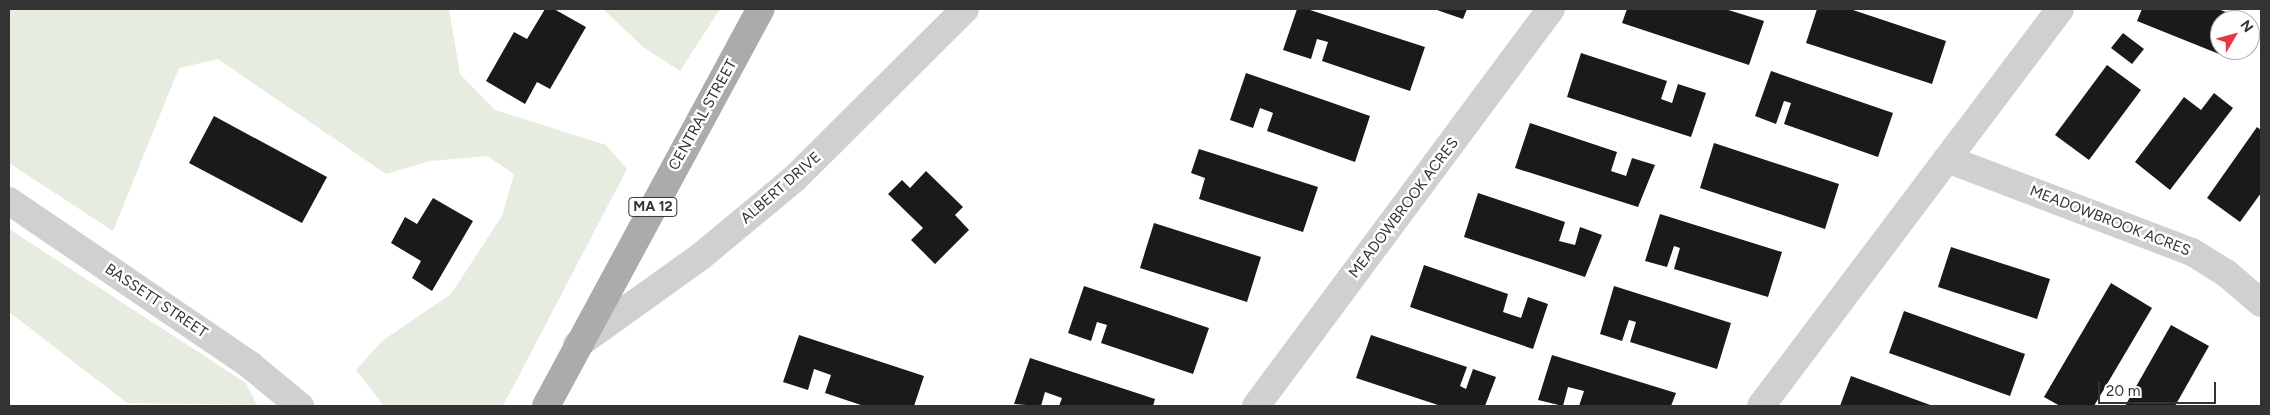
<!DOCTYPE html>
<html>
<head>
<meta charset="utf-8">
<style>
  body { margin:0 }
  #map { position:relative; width:2270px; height:415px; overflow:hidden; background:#fff; font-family:Figtree,sans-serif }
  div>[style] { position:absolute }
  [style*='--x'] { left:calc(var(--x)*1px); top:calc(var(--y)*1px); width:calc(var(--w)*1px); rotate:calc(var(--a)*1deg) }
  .green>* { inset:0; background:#e6ecdf }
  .building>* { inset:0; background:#1a1a1a }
  .minor>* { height:28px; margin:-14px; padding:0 14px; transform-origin:14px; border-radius:14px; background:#d0d0d0 }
  .primary>* { height:28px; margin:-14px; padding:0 14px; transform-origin:14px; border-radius:14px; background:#ababab }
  span { translate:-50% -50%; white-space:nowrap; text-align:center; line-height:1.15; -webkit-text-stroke:5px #fff; paint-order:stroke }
  .shield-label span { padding:1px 4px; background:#fff; border:1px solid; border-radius:4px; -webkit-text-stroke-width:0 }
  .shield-label { font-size:14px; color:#333; font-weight:700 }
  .street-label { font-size:15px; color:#333 }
  .frame { position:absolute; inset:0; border:10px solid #333; pointer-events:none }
  .north { position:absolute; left:2210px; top:10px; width:50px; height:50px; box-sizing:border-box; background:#fff; border:1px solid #adadad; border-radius:50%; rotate:53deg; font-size:14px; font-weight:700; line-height:20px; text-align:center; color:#333 }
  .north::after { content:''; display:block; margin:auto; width:18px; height:22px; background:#e63946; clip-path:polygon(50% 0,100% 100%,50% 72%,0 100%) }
  .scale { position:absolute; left:2098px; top:382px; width:118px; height:22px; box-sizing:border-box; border:2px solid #333; border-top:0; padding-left:6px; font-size:15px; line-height:18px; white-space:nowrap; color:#333; -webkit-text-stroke:4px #fff; paint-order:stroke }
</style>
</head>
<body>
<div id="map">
  <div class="green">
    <i style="clip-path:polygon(9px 9px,449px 9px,460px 74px,495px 110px,606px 145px,627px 169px,503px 406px,384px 406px,356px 370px,382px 341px,451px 294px,502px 216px,514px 174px,487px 156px,430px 161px,386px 174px,218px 59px,179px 68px,113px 231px,9px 163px)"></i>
    <i style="clip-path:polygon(603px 9px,720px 9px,680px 71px,643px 47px)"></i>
    <i style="clip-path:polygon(9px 229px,246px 383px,257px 405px,127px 403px,9px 312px)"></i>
  </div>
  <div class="building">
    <i style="clip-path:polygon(545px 9px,554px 9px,586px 27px,550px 89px,537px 82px,525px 104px,486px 81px,514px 32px,527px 39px)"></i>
    <i style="clip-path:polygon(1297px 9px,1307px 9px,1425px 47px,1410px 91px,1322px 61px,1328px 42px,1317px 39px,1311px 59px,1283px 50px)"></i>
    <i style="clip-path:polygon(1434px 9px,1467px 9px,1463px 19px)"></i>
    <i style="clip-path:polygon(1627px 9px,1725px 9px,1764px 21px,1749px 65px,1622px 23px)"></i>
    <i style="clip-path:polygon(1817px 9px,1850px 9px,1946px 41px,1932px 84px,1806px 43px)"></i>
    <i style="clip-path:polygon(2142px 9px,2218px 9px,2247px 20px,2220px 20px,2220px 50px,2232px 50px,2229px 58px,2137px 21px)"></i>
    <i style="clip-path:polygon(2123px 33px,2144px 49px,2132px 64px,2111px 48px)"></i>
    <i style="clip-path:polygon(1581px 53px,1667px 81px,1661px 99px,1672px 103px,1678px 84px,1706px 93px,1691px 137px,1567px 97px)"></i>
    <i style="clip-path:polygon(2107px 65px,2141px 90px,2089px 160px,2055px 135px)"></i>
    <i style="clip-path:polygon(1771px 71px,1893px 113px,1878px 157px,1784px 124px,1791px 103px,1784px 101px,1776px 124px,1755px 116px)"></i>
    <i style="clip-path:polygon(1246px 73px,1370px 116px,1355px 162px,1267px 131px,1273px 113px,1260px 108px,1253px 128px,1230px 120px)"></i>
    <i style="clip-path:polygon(2214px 93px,2233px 108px,2170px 190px,2135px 162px,2184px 97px,2201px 110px)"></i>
    <i style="clip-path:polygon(214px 116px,327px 177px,302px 223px,189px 163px)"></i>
    <i style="clip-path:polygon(1530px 123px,1617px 152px,1611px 171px,1626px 176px,1632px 158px,1655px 165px,1638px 207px,1515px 168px)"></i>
    <i style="clip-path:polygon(2257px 127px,2261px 130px,2261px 193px,2240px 222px,2207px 198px)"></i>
    <i style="clip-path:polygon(1714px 143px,1839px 184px,1825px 229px,1700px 188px)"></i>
    <i style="clip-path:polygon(1199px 149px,1318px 187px,1303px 232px,1199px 199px,1205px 178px,1191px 173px)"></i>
    <i style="clip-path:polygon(926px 171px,963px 207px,955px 215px,969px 230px,935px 264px,911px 240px,923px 228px,888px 194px,902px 180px,910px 188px)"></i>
    <i style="clip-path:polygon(1478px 193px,1565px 222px,1559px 241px,1575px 245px,1580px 227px,1602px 235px,1585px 277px,1464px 237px)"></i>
    <i style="clip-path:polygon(433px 198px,473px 221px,432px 291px,412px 278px,421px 261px,391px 243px,405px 217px,417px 224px)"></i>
    <i style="clip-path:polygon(1660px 214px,1782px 252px,1768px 297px,1674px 269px,1680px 248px,1674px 246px,1667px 267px,1645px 261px)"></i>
    <i style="clip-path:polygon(1154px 223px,1261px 257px,1247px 302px,1140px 268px)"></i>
    <i style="clip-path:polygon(1951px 247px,2050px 279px,2037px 319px,1938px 287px)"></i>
    <i style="clip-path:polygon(1424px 265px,1508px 294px,1503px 312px,1521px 318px,1528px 297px,1548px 304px,1533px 349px,1410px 307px)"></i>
    <i style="clip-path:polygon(2111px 283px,2152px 308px,2094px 406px,2060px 406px,2044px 397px)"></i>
    <i style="clip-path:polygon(1084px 286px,1209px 328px,1193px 374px,1101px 343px,1107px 325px,1097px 322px,1091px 341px,1068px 333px)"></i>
    <i style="clip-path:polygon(1614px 286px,1731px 323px,1717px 369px,1630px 342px,1636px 322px,1629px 320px,1622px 341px,1600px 334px)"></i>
    <i style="clip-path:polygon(1904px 311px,2025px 354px,2010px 396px,1889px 353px)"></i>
    <i style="clip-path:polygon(2171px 325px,2209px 346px,2175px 406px,2125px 406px)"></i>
    <i style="clip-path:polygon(799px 335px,924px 376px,914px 406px,864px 406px,825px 393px,831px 375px,814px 369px,808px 390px,783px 382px)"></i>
    <i style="clip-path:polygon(1371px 335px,1467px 367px,1460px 386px,1466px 389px,1473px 369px,1496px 377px,1485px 406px,1441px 406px,1356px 378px)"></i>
    <i style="clip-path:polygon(1552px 355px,1676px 393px,1671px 406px,1579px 406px,1584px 391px,1568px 387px,1563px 406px,1538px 400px)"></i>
    <i style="clip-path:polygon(1030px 358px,1155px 399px,1153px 406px,1059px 406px,1062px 398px,1045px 392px,1041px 406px,1014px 404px)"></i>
    <i style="clip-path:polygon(1851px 376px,1933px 406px,1840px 406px)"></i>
  </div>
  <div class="minor">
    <i style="--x:1947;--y:159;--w:262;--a:20.8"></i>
    <i style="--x:2192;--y:252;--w:40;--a:32"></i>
    <i style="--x:2226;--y:273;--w:46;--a:40.6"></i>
    <i style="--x:9;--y:201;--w:292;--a:34.2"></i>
    <i style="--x:250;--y:365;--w:65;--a:39.4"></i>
    <i style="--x:577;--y:345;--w:151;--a:-35.6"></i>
    <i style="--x:700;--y:257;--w:122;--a:-39.7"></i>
    <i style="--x:794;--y:179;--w:241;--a:-44.8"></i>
    <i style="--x:1256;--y:406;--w:495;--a:-53.4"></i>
    <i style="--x:1761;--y:406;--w:497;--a:-53"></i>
  </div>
  <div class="primary">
    <i style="--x:546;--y:406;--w:451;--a:-61.6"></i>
  </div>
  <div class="shield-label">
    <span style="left:653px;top:207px">MA 12</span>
  </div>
  <div class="street-label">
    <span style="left:703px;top:115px;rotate:-61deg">CENTRAL STREET</span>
    <span style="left:781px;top:188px;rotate:-41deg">ALBERT DRIVE</span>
    <span style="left:1404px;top:208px;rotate:-53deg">MEADOWBROOK ACRES</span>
    <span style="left:2110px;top:221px;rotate:21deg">MEADOWBROOK ACRES</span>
    <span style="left:156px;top:301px;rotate:34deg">BASSETT STREET</span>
  </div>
  <div class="frame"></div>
  <div class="north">N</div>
  <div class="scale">20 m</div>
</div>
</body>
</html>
